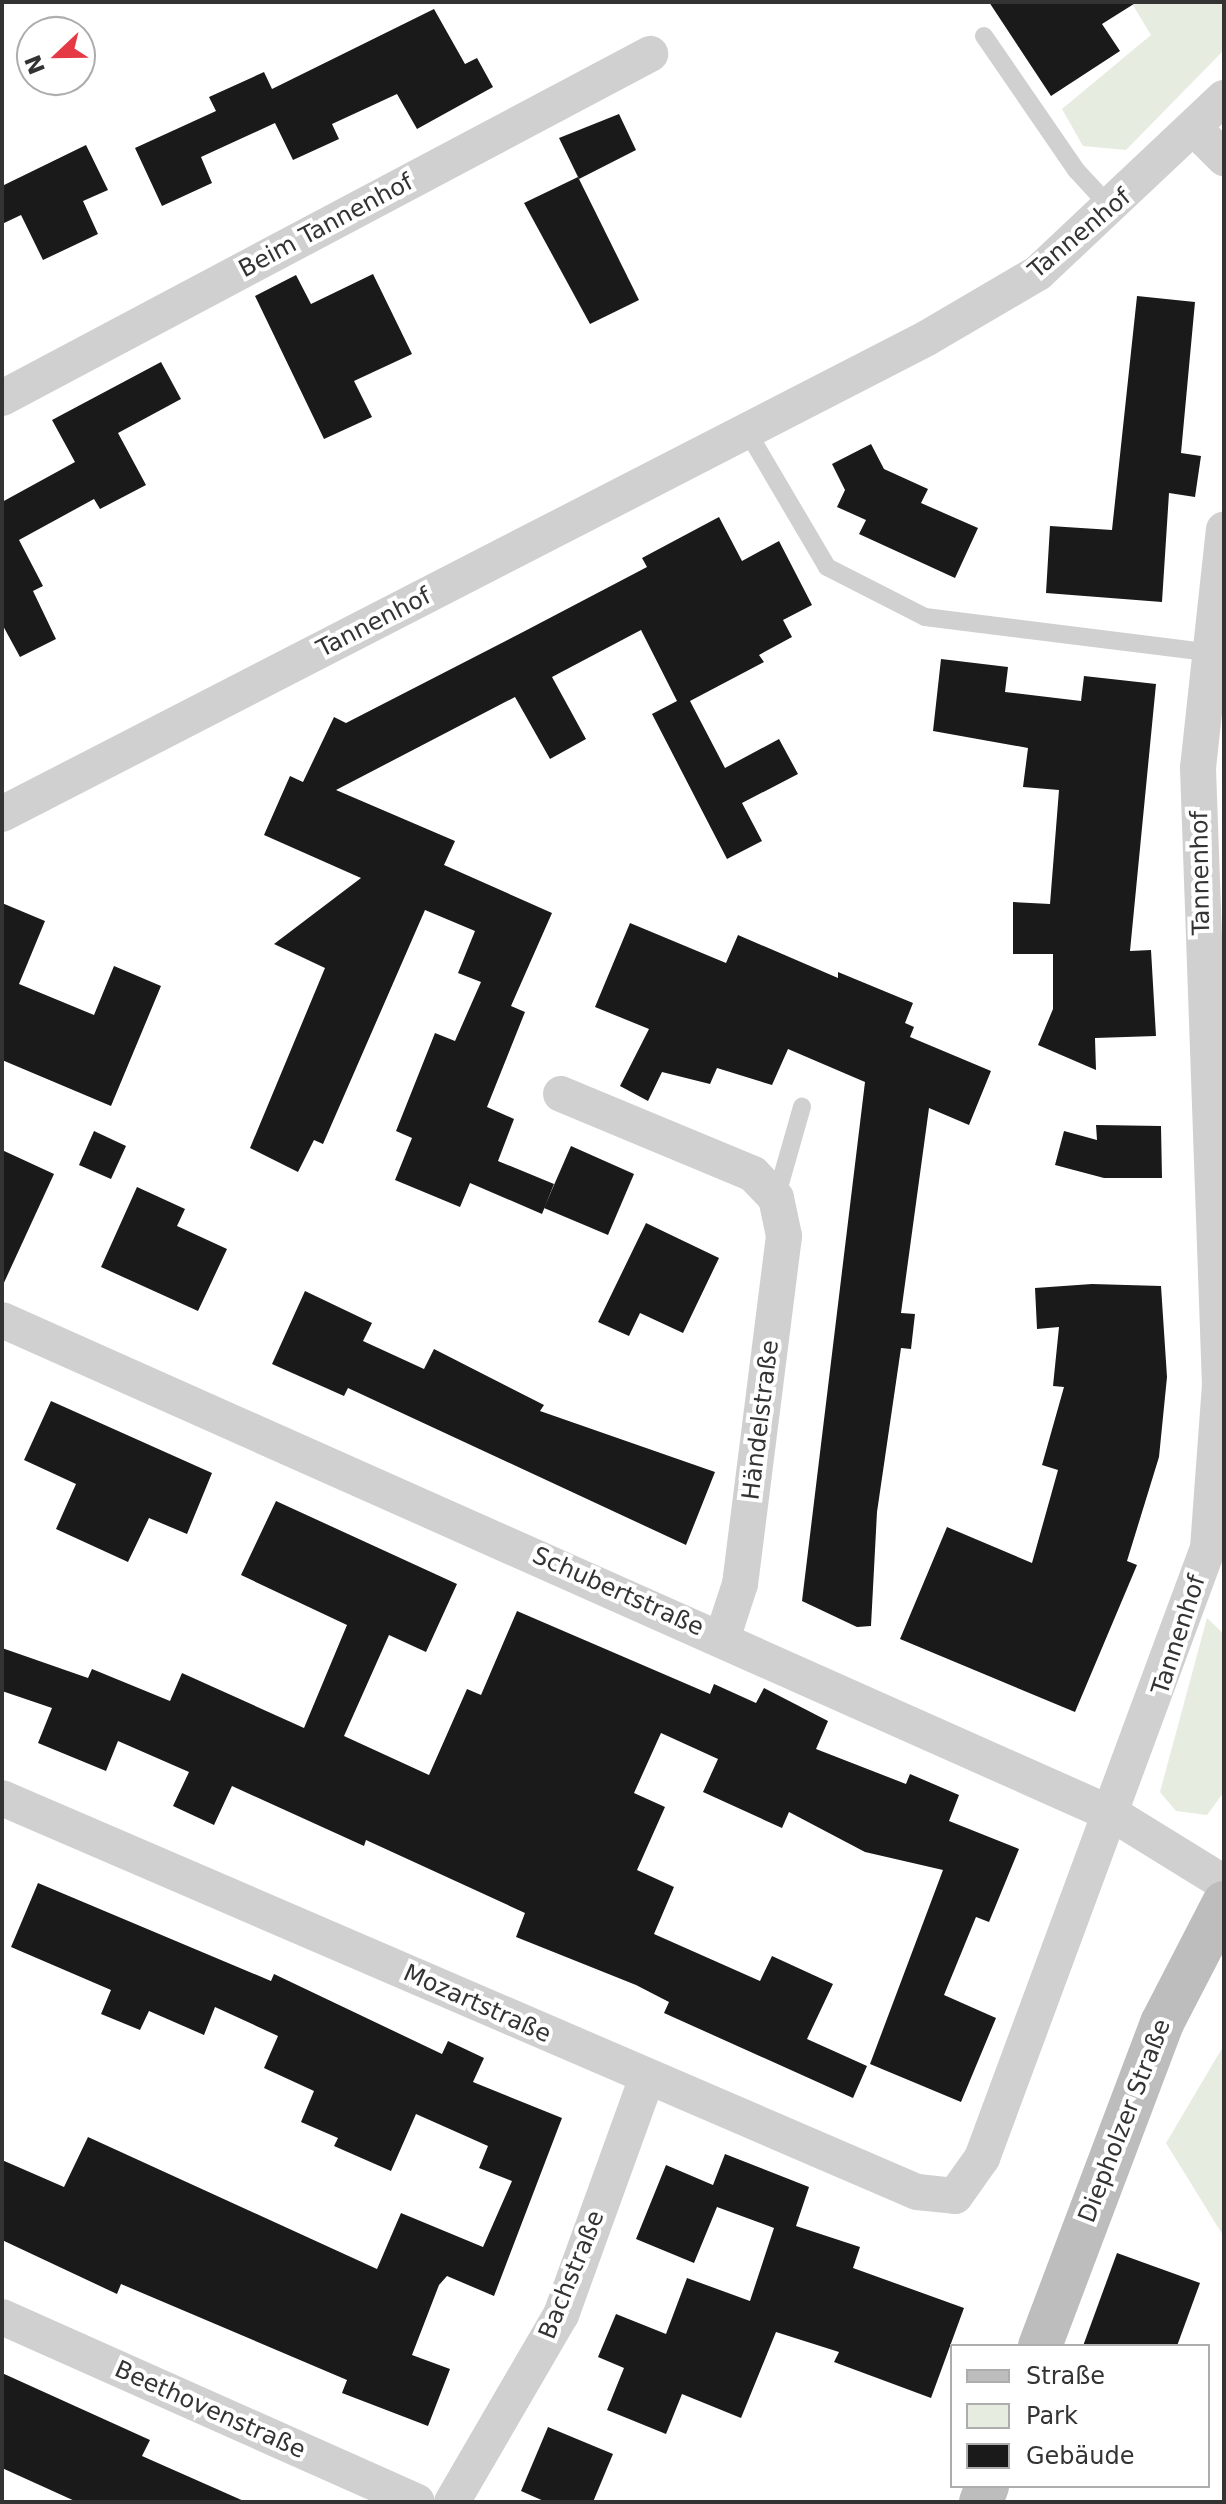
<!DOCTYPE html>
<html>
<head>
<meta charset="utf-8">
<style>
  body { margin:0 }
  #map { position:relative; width:1226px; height:2504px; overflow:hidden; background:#fff; font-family:"DejaVu Sans",sans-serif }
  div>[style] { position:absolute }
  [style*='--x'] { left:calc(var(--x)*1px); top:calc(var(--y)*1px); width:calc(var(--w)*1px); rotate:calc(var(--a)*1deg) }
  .green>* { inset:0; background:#e6ecdf }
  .building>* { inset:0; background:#1a1a1a }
  .lane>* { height:18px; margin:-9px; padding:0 9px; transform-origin:9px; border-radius:9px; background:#d0d0d0 }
  .street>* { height:36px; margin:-18px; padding:0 18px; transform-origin:18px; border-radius:18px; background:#d0d0d0 }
  .secondary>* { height:44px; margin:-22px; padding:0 22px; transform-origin:22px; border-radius:22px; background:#bdbdbd }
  span { translate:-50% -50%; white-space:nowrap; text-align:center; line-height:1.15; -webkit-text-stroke:8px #fff; paint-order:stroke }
  .street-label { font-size:24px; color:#333 }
  .frame { position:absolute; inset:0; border:4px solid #333; pointer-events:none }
  .legend { position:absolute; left:950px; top:2344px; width:260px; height:144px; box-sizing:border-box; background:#fff; border:2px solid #adadad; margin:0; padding:10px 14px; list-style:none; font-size:24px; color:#333 }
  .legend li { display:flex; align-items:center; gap:16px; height:40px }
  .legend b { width:40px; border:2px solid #adadad }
  .north { position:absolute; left:16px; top:16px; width:80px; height:80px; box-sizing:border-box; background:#fff; border:2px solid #adadad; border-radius:50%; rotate:248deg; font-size:22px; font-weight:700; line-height:32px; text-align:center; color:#333 }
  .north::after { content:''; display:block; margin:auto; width:28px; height:36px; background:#e63946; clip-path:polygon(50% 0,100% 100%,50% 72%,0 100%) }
</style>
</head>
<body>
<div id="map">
  <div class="green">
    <i style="clip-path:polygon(1131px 2px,1224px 2px,1224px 50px,1126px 150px,1083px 146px,1062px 109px,1151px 35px)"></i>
    <i style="clip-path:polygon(1207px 1618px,1224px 1634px,1224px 1792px,1207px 1815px,1176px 1811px,1160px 1792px)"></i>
    <i style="clip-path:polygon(1224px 2045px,1224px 2237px,1166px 2143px)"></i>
  </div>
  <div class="building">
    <i style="clip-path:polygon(989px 2px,1137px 2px,1102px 24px,1120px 51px,1051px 96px)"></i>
    <i style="clip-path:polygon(434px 9px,465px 64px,477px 58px,493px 87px,417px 129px,397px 94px,332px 124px,339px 139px,293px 160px,275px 123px,201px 157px,212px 183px,162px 206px,135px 148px,216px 111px,209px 97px,264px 72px,272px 89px)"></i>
    <i style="clip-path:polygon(619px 114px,636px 150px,579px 179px,559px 138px)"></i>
    <i style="clip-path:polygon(86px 145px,108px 190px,83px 201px,98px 234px,43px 260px,21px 215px,2px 224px,2px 186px)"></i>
    <i style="clip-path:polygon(578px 177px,639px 300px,590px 324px,524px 203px)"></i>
    <i style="clip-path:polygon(373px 274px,412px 354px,354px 381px,372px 417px,324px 439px,255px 296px,296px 275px,311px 304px)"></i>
    <i style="clip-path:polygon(1137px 296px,1195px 302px,1181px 453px,1201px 456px,1195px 497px,1169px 493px,1162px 602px,1046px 593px,1050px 526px,1112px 530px)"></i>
    <i style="clip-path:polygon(161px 362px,181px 399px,118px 433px,146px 485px,100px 509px,94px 499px,19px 540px,43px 586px,33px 591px,56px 639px,20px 657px,2px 624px,2px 502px,75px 462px,52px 420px)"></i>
    <i style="clip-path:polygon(871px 444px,884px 469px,928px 489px,921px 503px,978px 528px,955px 578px,859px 534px,866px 520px,837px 507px,845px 490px,832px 464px)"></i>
    <i style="clip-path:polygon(719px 517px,742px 561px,779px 541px,812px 605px,783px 620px,792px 637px,759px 655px,764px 662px,690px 701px,725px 768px,779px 739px,798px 774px,742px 803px,762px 841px,727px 859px,652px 714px,677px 701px,641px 630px,552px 677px,586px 739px,550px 759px,515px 697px,336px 790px,455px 841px,444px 865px,552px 913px,511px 1006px,525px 1012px,487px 1107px,514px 1119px,498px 1161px,554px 1184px,542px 1214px,470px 1183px,460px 1207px,395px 1180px,412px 1138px,396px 1131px,435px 1033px,455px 1041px,481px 982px,458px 973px,475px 931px,425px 910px,323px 1144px,314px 1140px,298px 1172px,250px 1148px,325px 968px,274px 944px,361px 878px,264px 835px,290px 776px,303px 782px,334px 717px,346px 723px,523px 632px,647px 567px,642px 558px)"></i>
    <i style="clip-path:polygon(941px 659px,1008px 667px,1005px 692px,1081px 701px,1084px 676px,1156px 684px,1130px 951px,1151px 950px,1156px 1036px,1095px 1038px,1096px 1070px,1038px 1045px,1053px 1009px,1053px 954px,1013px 954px,1013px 902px,1050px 904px,1059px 790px,1023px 787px,1028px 748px,933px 731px)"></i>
    <i style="clip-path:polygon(2px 903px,45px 921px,19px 984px,94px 1015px,114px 966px,161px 986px,111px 1106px,2px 1060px)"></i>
    <i style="clip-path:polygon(630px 923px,726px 963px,738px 935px,838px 978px,838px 972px,913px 1003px,905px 1023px,914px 1027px,910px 1037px,991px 1071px,969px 1125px,929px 1108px,901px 1313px,915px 1314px,911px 1349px,901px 1348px,877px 1512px,871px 1626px,857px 1627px,802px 1601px,865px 1082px,788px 1049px,772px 1085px,717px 1068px,710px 1084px,662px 1072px,648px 1101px,620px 1086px,649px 1029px,595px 1007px)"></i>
    <i style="clip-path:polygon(1096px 1125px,1161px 1126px,1162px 1178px,1104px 1178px,1055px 1165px,1064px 1131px,1097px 1140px)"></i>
    <i style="clip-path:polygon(94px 1131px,126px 1146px,111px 1179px,79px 1165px)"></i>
    <i style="clip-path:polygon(571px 1146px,634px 1174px,608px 1235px,544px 1208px)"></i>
    <i style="clip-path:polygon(2px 1150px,54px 1174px,2px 1287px)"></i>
    <i style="clip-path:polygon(137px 1187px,185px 1209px,177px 1226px,227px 1249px,198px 1311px,101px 1267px)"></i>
    <i style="clip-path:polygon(646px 1223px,719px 1258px,683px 1333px,640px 1313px,629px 1336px,598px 1322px)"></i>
    <i style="clip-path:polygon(1092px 1284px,1161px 1286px,1167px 1377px,1159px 1457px,1127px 1561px,1137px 1565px,1075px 1712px,900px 1639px,947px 1527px,1032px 1563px,1058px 1470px,1042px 1465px,1064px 1387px,1053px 1386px,1059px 1327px,1037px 1329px,1035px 1288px)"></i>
    <i style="clip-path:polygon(305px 1291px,372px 1323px,363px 1341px,424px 1369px,434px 1349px,544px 1405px,540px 1411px,715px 1472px,686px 1545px,348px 1388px,344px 1396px,272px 1364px)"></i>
    <i style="clip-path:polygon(51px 1401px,212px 1473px,187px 1534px,149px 1518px,128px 1562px,56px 1529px,76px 1484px,24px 1460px)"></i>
    <i style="clip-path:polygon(276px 1501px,457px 1584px,426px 1652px,389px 1635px,344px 1736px,429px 1775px,467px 1689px,481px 1695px,517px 1611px,710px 1694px,714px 1684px,756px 1703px,764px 1688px,828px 1721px,816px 1749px,906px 1784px,910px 1774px,959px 1795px,949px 1821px,1019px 1849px,989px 1922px,976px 1917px,944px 1995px,996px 2018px,961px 2102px,870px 2064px,943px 1870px,865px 1852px,789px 1812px,782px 1828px,703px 1792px,718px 1759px,661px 1733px,634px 1793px,665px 1807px,637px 1870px,674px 1887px,654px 1934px,760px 1981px,772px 1956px,833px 1984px,807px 2039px,867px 2066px,853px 2098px,664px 2013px,669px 2002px,636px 1985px,516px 1937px,525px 1913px,366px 1840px,364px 1846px,232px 1786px,214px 1825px,173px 1806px,189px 1772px,118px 1741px,106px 1771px,38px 1743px,52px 1708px,2px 1691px,2px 1648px,88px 1678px,92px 1669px,170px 1701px,182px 1673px,304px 1728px,347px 1625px,241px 1575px)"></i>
    <i style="clip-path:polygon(38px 1883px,271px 1981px,274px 1974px,442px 2054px,448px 2041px,484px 2058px,473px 2082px,562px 2118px,494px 2296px,447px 2276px,439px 2285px,412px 2355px,450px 2369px,428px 2426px,342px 2393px,347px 2380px,121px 2284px,117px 2294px,2px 2240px,2px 2160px,64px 2187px,88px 2137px,377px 2269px,401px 2213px,483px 2247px,512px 2181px,479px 2168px,488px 2146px,416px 2114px,391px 2171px,334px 2146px,338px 2138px,301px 2122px,314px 2091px,264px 2068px,278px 2036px,215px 2007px,204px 2035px,149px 2011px,140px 2030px,101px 2014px,111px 1990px,11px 1947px)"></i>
    <i style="clip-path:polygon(725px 2154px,809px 2187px,796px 2226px,860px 2247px,853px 2268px,964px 2308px,931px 2398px,834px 2362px,839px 2352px,776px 2332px,741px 2418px,682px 2394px,666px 2434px,607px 2410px,624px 2368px,598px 2357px,616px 2314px,666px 2334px,687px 2278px,750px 2301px,774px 2228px,717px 2207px,694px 2263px,636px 2239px,666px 2165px,713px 2185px)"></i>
    <i style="clip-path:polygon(1117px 2253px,1200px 2283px,1177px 2346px,1083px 2346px)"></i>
    <i style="clip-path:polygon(2px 2373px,150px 2440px,142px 2456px,246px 2502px,77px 2502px,2px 2468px)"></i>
    <i style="clip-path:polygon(548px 2427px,613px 2454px,593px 2502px,546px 2502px,521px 2491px)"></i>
  </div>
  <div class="lane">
    <i style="--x:984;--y:36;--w:163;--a:55.5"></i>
    <i style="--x:1076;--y:170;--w:53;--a:47.3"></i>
    <i style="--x:747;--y:431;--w:158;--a:59.5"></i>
    <i style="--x:827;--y:567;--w:110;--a:27"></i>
    <i style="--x:925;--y:617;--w:284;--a:7.1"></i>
    <i style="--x:776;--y:1198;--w:95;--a:-74.1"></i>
  </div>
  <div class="street">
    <i style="--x:1196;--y:130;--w:40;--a:45"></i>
    <i style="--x:2;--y:398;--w:734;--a:-27.96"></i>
    <i style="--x:2;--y:814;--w:1040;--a:-27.23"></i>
    <i style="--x:927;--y:338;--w:129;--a:-30.4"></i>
    <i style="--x:1038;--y:273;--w:255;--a:-43.3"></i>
    <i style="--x:561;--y:1094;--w:208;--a:22.6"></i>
    <i style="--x:753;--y:1174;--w:33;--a:46"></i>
    <i style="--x:776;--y:1198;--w:39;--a:78"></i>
    <i style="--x:784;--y:1236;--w:351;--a:97.2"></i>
    <i style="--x:740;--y:1584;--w:58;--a:108.1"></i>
    <i style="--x:2;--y:1320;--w:1217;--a:24"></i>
    <i style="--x:1114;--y:1815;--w:129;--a:31.7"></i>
    <i style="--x:2;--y:1798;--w:996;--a:23.3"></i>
    <i style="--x:917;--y:2192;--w:38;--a:6"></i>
    <i style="--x:955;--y:2196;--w:47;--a:-54.6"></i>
    <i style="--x:982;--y:2158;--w:651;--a:-69.67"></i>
    <i style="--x:1208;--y:1548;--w:162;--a:-85.8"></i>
    <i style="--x:1220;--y:1386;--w:618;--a:-92.04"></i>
    <i style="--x:1198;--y:768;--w:240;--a:-83.8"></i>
    <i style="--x:2;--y:2317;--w:454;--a:24"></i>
    <i style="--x:452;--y:2502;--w:216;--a:-59.8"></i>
    <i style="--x:561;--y:2315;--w:252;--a:-70.1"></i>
  </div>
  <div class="secondary">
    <i style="--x:1040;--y:2346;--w:345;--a:-69.3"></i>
    <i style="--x:1162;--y:2023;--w:135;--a:-62.7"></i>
    <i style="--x:981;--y:2502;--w:17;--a:-69"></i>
  </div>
  <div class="street-label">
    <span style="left:326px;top:226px;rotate:-28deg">Beim Tannenhof</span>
    <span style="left:1080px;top:234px;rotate:-40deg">Tannenhof</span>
    <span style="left:374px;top:623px;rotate:-27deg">Tannenhof</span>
    <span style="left:1201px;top:873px;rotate:-91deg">Tannenhof</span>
    <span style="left:761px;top:1420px;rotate:-83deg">Händelstraße</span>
    <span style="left:618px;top:1592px;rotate:24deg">Schubertstraße</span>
    <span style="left:1179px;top:1635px;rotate:-72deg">Tannenhof</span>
    <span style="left:477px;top:2004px;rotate:24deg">Mozartstraße</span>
    <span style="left:1125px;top:2121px;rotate:-69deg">Diepholzer Straße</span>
    <span style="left:572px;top:2275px;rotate:-68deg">Bachstraße</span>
    <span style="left:210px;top:2410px;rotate:24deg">Beethovenstraße</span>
  </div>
  <div class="frame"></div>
  <ul class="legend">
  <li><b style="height:10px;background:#bdbdbd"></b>Straße</li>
  <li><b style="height:22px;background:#e6ecdf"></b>Park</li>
  <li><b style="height:22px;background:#1a1a1a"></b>Gebäude</li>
  </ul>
  <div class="north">N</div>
</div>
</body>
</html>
